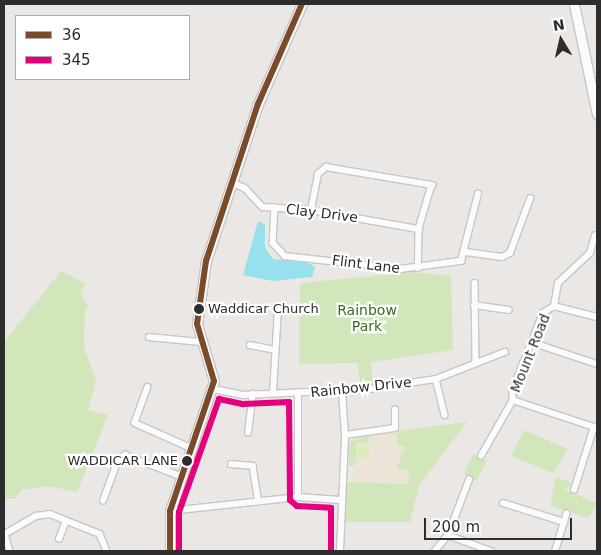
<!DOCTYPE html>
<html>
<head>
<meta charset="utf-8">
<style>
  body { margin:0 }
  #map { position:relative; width:601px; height:555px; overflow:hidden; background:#eae7e4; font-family:"DejaVu Sans",sans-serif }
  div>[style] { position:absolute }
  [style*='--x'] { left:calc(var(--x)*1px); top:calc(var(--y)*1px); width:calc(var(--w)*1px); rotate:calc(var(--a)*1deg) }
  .education>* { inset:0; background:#ede4d8 }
  .green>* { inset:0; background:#d2e6bc }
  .pitch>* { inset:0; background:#ddeaba }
  .round { border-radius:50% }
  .water>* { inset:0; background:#97e1ec }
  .roads { filter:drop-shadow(1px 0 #c6c6c6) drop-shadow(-1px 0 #c6c6c6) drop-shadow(0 1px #c6c6c6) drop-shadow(0 -1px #c6c6c6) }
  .street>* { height:5.5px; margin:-2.75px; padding:0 2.75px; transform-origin:2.75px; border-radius:2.75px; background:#fcfbfb }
  .secondary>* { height:9px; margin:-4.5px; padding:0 4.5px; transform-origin:4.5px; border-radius:4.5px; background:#fcfbfb }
  .bus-1>* { height:6px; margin:-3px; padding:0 3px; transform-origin:3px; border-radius:3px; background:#7a4b2a }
  .bus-2>* { height:6px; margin:-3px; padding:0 3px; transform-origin:3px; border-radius:3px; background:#e5007d }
  .dots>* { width:14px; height:14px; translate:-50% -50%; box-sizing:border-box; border:2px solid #fff; border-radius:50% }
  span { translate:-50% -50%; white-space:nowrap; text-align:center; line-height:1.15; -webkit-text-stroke:4.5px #fff; paint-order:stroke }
  .bus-label { font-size:13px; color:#2d2d2d }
  .left { translate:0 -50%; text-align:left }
  .right { translate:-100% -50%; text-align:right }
  .street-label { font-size:14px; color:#2d2d2d }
  .park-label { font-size:14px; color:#366d1a }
  .frame { position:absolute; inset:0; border:5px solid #2d2d2d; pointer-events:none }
  .legend { position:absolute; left:15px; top:15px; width:175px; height:65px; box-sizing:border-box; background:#fff; border:1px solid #ababab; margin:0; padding:6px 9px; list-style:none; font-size:15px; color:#2d2d2d }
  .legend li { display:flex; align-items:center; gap:10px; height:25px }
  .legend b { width:25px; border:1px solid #ababab }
  .north { position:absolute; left:536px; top:15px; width:50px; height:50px; -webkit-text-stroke:4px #fff; paint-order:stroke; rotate:351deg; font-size:14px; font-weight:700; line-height:20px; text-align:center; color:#2d2d2d }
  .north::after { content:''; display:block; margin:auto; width:18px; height:22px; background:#2d2d2d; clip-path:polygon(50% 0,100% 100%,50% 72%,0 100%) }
  .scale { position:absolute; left:424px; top:518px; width:148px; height:22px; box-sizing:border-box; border:2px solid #2d2d2d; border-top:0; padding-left:6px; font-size:15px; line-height:18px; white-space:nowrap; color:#2d2d2d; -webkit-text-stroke:4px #fff; paint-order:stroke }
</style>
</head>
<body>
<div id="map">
  <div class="education">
    <i style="clip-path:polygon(467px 422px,423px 484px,352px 482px,353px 465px,348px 465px,353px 438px)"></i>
  </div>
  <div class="green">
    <i style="clip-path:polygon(61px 271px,86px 284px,80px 293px,89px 307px,85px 309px,84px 347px,96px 381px,88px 410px,108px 415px,77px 492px,47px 486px,21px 490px,16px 498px,4px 499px,4px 342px)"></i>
    <i style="clip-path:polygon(413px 272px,451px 276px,453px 350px,371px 362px,373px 385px,360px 385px,358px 363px,299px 364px,300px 283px)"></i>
    <i style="clip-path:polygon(467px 422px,419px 485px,410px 522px,345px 522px,347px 482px,408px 484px,409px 470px,396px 469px,406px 446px,398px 445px,396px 431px)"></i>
    <i style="clip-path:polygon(524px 430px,568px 449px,553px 473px,511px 456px)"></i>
    <i style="clip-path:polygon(370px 435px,368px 443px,356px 443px,356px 461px,353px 467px,348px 465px,350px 441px)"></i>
    <i style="clip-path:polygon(473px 454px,487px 461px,476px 481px,464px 474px)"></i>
    <i style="clip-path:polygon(556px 477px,572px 483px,565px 490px,597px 503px,589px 518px,550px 506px)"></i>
  </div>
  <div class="pitch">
    <i class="round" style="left:355px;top:445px;width:14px;height:14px"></i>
  </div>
  <div class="water">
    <i style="clip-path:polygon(258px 221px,265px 224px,265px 247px,273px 259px,308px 263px,315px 267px,312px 277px,273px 281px,243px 275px)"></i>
  </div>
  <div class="roads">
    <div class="street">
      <i style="--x:233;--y:183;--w:13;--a:23"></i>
      <i style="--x:245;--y:188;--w:26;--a:47"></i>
      <i style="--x:263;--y:207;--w:48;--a:3.6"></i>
      <i style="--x:311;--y:210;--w:110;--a:10"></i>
      <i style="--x:275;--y:207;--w:36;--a:93"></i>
      <i style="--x:273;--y:243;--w:18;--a:47"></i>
      <i style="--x:285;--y:256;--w:116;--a:6.4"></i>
      <i style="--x:400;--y:269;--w:62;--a:-7.5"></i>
      <i style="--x:461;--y:261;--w:69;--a:-75.8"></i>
      <i style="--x:311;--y:210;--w:37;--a:-79"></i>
      <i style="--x:318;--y:174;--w:11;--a:-41"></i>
      <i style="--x:326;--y:167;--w:108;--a:9.6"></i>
      <i style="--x:432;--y:185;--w:46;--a:106.5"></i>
      <i style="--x:419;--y:229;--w:39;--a:91"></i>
      <i style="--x:466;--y:252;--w:36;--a:8"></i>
      <i style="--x:502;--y:257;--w:9;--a:-27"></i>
      <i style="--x:510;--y:253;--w:58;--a:-69.7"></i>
      <i style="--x:475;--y:283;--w:78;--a:89.3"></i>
      <i style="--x:474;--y:305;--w:35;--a:8"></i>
      <i style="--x:554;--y:306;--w:23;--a:-80"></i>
      <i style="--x:558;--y:283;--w:44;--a:-43.2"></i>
      <i style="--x:590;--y:253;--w:18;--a:-74"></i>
      <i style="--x:554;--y:306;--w:44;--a:14.3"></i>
      <i style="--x:149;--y:337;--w:51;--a:5.6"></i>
      <i style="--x:534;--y:343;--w:66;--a:18.4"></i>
      <i style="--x:250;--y:345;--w:25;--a:11"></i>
      <i style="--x:436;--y:379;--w:37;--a:76"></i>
      <i style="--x:148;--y:387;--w:38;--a:110"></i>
      <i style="--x:135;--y:423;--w:64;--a:24.1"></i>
      <i style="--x:213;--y:389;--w:32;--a:11"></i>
      <i style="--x:244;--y:395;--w:126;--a:-2.7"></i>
      <i style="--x:370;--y:389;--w:67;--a:-8.6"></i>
      <i style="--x:436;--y:379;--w:74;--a:-21.4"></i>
      <i style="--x:273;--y:393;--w:84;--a:-86.6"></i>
      <i style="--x:513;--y:400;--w:89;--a:18.4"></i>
      <i style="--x:248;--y:433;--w:39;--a:-83"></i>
      <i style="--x:345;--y:435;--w:50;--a:-8"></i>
      <i style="--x:395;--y:428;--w:18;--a:-90"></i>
      <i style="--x:481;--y:456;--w:64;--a:-60.3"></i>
      <i style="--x:513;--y:400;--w:9;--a:-96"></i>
      <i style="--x:512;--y:391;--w:84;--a:-68.3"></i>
      <i style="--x:543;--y:313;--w:13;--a:-32"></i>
      <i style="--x:231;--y:464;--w:22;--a:5"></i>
      <i style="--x:253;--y:466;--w:36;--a:81"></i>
      <i style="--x:574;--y:490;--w:66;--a:-72.4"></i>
      <i style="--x:298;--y:497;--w:104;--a:-90"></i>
      <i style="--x:103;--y:501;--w:44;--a:-69.9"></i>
      <i style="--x:118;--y:460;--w:9;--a:-36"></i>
      <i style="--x:125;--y:455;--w:62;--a:20.8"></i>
      <i style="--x:503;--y:503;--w:64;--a:17.3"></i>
      <i style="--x:170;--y:511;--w:129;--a:-6.2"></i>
      <i style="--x:298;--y:497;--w:42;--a:4.1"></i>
      <i style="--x:5;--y:534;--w:36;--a:-30"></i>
      <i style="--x:36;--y:516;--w:14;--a:-8"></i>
      <i style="--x:50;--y:514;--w:54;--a:21.8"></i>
      <i style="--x:100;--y:534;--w:18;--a:68"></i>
      <i style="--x:5;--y:534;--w:18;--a:74"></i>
      <i style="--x:448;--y:535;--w:59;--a:-69.1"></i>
      <i style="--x:448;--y:535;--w:46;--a:20.4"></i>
      <i style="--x:59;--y:539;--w:19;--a:-69"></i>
      <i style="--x:340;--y:551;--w:116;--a:-87.5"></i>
      <i style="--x:345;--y:435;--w:43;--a:-94"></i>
      <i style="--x:435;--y:551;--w:21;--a:-51"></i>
      <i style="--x:555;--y:551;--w:39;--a:-73"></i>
    </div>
    <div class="secondary">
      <i style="--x:574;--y:4;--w:112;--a:78.2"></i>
      <i style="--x:170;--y:551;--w:40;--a:-90"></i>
      <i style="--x:170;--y:511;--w:137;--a:-71.3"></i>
      <i style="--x:214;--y:381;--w:59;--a:-106.6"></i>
      <i style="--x:197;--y:324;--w:64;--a:-81.9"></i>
      <i style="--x:206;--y:261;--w:165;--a:-71.7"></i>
      <i style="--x:258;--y:104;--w:109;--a:-66.3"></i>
    </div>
  </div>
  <div class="bus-1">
    <i style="--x:170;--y:551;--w:40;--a:-90"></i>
    <i style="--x:170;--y:511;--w:137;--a:-71.3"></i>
    <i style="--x:214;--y:381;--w:59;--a:-106.6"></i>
    <i style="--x:197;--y:324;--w:64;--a:-81.9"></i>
    <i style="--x:206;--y:261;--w:165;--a:-71.7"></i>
    <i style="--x:258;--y:104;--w:109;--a:-66.3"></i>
  </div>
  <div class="bus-2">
    <i style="--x:179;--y:551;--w:39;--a:-90"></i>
    <i style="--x:179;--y:512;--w:120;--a:-70.5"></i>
    <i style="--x:219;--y:399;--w:25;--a:12"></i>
    <i style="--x:243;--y:404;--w:46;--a:-2.5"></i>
    <i style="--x:289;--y:402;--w:98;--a:89.4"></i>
    <i style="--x:290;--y:500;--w:9;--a:41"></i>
    <i style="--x:297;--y:506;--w:34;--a:3"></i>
    <i style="--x:331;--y:508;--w:43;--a:90"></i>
  </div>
  <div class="dots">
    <i style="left:199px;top:309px;background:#2d2d2d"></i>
    <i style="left:187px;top:461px;background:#2d2d2d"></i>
  </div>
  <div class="bus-label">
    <span class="left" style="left:208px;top:309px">Waddicar Church</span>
    <span class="right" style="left:178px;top:461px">WADDICAR LANE</span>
  </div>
  <div class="street-label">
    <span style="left:322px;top:213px;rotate:7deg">Clay Drive</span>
    <span style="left:366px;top:264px;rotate:7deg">Flint Lane</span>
    <span style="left:530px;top:353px;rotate:-68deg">Mount Road</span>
    <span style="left:361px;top:387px;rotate:-6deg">Rainbow Drive</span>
  </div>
  <div class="park-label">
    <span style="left:367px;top:318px">Rainbow<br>Park</span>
  </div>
  <div class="frame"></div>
  <ul class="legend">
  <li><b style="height:6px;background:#7a4b2a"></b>36</li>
  <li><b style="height:6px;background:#e5007d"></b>345</li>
  </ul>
  <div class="north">N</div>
  <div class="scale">200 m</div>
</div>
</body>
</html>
